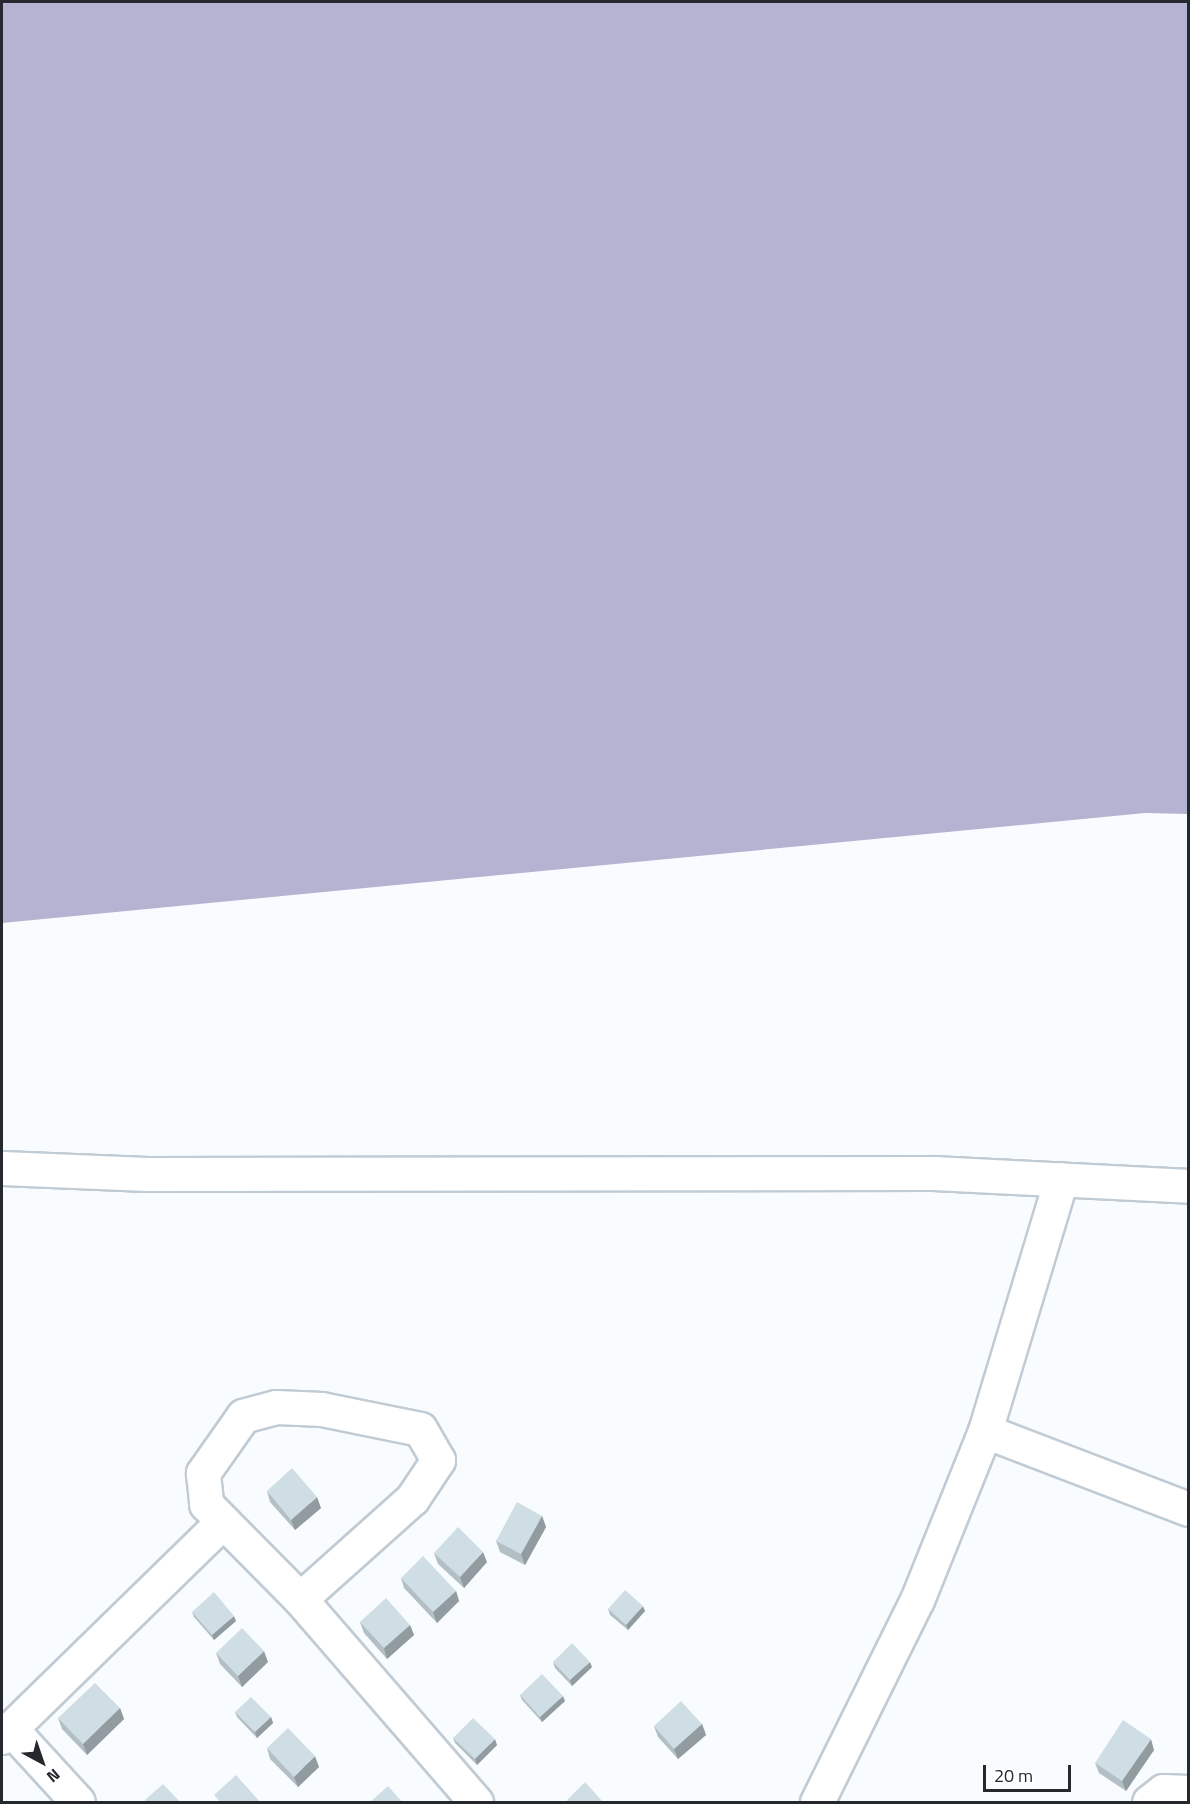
<!DOCTYPE html>
<html>
<head>
<meta charset="utf-8">
<style>
  body { margin:0 }
  #map { position:relative; width:1190px; height:1804px; overflow:hidden; background:#f9fcfe; font-family:"Titillium Web",sans-serif }
  div>[style] { position:absolute }
  [style*='--x'] { left:calc(var(--x)*1px); top:calc(var(--y)*1px); width:calc(var(--w)*1px); rotate:calc(var(--a)*1deg) }
  .forest>* { inset:0; background:#b4b3d2 }
  .roads { filter:drop-shadow(2px 0 #c0cbd4) drop-shadow(-2px 0 #c0cbd4) drop-shadow(0 2px #c0cbd4) drop-shadow(0 -2px #c0cbd4) }
  .minor>* { height:33px; margin:-16.5px; padding:0 16.5px; transform-origin:16.5px; border-radius:16.5px; background:#fff }
  .wall>* { inset:0; background:#b2bfc4 }
  .shaded-wall>* { inset:0; background:#919ba0 }
  .building>* { inset:0; background:#cfdee4 }
  span { translate:-50% -50%; white-space:nowrap; text-align:center; line-height:1.15; -webkit-text-stroke:4.5px #fff; paint-order:stroke }
  .frame { position:absolute; inset:0; border:3px solid #25292d; pointer-events:none }
  .north { position:absolute; left:12px; top:1732px; width:60px; height:60px; -webkit-text-stroke:4px #fff; paint-order:stroke; rotate:140deg; font-size:16px; font-weight:700; line-height:24px; text-align:center; color:#25292d }
  .north::after { content:''; display:block; margin:auto; width:21px; height:27px; background:#25292d; clip-path:polygon(50% 0,100% 100%,50% 72%,0 100%) }
  .scale { position:absolute; left:983px; top:1765px; width:88px; height:27px; box-sizing:border-box; border:3px solid #25292d; border-top:0; padding-left:8px; font-size:18px; line-height:21px; white-space:nowrap; color:#25292d; -webkit-text-stroke:4px #fff; paint-order:stroke }
</style>
</head>
<body>
<div id="map">
  <div class="forest">
    <i style="clip-path:polygon(2px 2px,1188px 2px,1188px 814px,1145px 813px,2px 923px)"></i>
  </div>
  <div class="roads">
    <div class="minor">
      <i style="--x:2;--y:1168;--w:145;--a:2.4"></i>
      <i style="--x:147;--y:1174;--w:788;--a:-0.07"></i>
      <i style="--x:935;--y:1173;--w:253;--a:2.9"></i>
      <i style="--x:985;--y:1431;--w:217;--a:21"></i>
      <i style="--x:300;--y:1599;--w:150;--a:-41.8"></i>
      <i style="--x:412;--y:1499;--w:47;--a:-56.3"></i>
      <i style="--x:438;--y:1460;--w:36;--a:-120"></i>
      <i style="--x:420;--y:1429;--w:100;--a:-168.5"></i>
      <i style="--x:322;--y:1409;--w:46;--a:-177.5"></i>
      <i style="--x:276;--y:1407;--w:34;--a:165"></i>
      <i style="--x:243;--y:1416;--w:70;--a:125.1"></i>
      <i style="--x:203;--y:1473;--w:31;--a:84"></i>
      <i style="--x:206;--y:1504;--w:134;--a:45.3"></i>
      <i style="--x:300;--y:1599;--w:269;--a:49.1"></i>
      <i style="--x:11;--y:1729;--w:99;--a:47.5"></i>
      <i style="--x:2;--y:1737;--w:308;--a:-44.3"></i>
      <i style="--x:817;--y:1802;--w:225;--a:-63.7"></i>
      <i style="--x:917;--y:1600;--w:182;--a:-68.1"></i>
      <i style="--x:985;--y:1431;--w:263;--a:-73.2"></i>
      <i style="--x:1149;--y:1802;--w:18;--a:-38"></i>
      <i style="--x:1163;--y:1791;--w:25;--a:2"></i>
    </div>
  </div>
  <div class="wall">
    <i style="clip-path:polygon(267px 1491px,321px 1508px,295px 1530px,270px 1502px)"></i>
    <i style="clip-path:polygon(542px 1516px,546px 1527px,525px 1565px,500px 1552px,496px 1541px)"></i>
    <i style="clip-path:polygon(434px 1553px,487px 1562px,464px 1588px,438px 1564px)"></i>
    <i style="clip-path:polygon(401px 1578px,456px 1591px,459px 1601px,437px 1623px,404px 1588px)"></i>
    <i style="clip-path:polygon(608px 1609px,645px 1611px,628px 1630px,610px 1615px)"></i>
    <i style="clip-path:polygon(192px 1612px,236px 1621px,214px 1640px,194px 1617px)"></i>
    <i style="clip-path:polygon(360px 1622px,410px 1625px,414px 1635px,387px 1659px,364px 1633px)"></i>
    <i style="clip-path:polygon(216px 1653px,268px 1662px,242px 1687px,220px 1664px)"></i>
    <i style="clip-path:polygon(553px 1662px,592px 1667px,572px 1686px,555px 1668px)"></i>
    <i style="clip-path:polygon(520px 1695px,565px 1701px,542px 1722px,522px 1700px)"></i>
    <i style="clip-path:polygon(120px 1708px,124px 1719px,87px 1755px,62px 1729px,58px 1718px)"></i>
    <i style="clip-path:polygon(235px 1712px,271px 1717px,273px 1723px,257px 1738px,237px 1717px)"></i>
    <i style="clip-path:polygon(702px 1724px,706px 1735px,678px 1759px,658px 1737px,654px 1726px)"></i>
    <i style="clip-path:polygon(453px 1738px,497px 1745px,477px 1765px,455px 1743px)"></i>
    <i style="clip-path:polygon(267px 1748px,319px 1767px,298px 1787px,270px 1759px)"></i>
    <i style="clip-path:polygon(1154px 1750px,1126px 1791px,1099px 1773px,1095px 1763px)"></i>
  </div>
  <div class="shaded-wall">
    <i style="clip-path:polygon(317px 1497px,321px 1508px,295px 1530px,291px 1520px)"></i>
    <i style="clip-path:polygon(542px 1516px,546px 1527px,525px 1565px,521px 1554px)"></i>
    <i style="clip-path:polygon(483px 1552px,487px 1562px,464px 1588px,460px 1577px)"></i>
    <i style="clip-path:polygon(456px 1591px,459px 1601px,437px 1623px,433px 1612px)"></i>
    <i style="clip-path:polygon(643px 1606px,645px 1611px,628px 1630px,626px 1625px)"></i>
    <i style="clip-path:polygon(234px 1616px,236px 1621px,214px 1640px,212px 1635px)"></i>
    <i style="clip-path:polygon(410px 1625px,414px 1635px,387px 1659px,384px 1648px)"></i>
    <i style="clip-path:polygon(264px 1651px,268px 1662px,242px 1687px,238px 1676px)"></i>
    <i style="clip-path:polygon(590px 1662px,592px 1667px,572px 1686px,570px 1680px)"></i>
    <i style="clip-path:polygon(563px 1696px,565px 1701px,542px 1722px,540px 1717px)"></i>
    <i style="clip-path:polygon(120px 1708px,124px 1719px,87px 1755px,83px 1744px)"></i>
    <i style="clip-path:polygon(271px 1717px,273px 1723px,257px 1738px,255px 1732px)"></i>
    <i style="clip-path:polygon(702px 1724px,706px 1735px,678px 1759px,674px 1749px)"></i>
    <i style="clip-path:polygon(495px 1739px,497px 1745px,477px 1765px,475px 1759px)"></i>
    <i style="clip-path:polygon(1151px 1739px,1154px 1750px,1126px 1791px,1122px 1781px)"></i>
    <i style="clip-path:polygon(315px 1756px,319px 1767px,298px 1787px,294px 1777px)"></i>
  </div>
  <div class="building">
    <i style="clip-path:polygon(292px 1468px,317px 1497px,291px 1520px,267px 1491px)"></i>
    <i style="clip-path:polygon(517px 1502px,542px 1516px,521px 1554px,496px 1541px)"></i>
    <i style="clip-path:polygon(458px 1527px,483px 1552px,460px 1577px,434px 1553px)"></i>
    <i style="clip-path:polygon(423px 1556px,456px 1591px,433px 1612px,401px 1578px)"></i>
    <i style="clip-path:polygon(625px 1590px,643px 1606px,626px 1625px,608px 1609px)"></i>
    <i style="clip-path:polygon(214px 1592px,234px 1616px,212px 1635px,192px 1612px)"></i>
    <i style="clip-path:polygon(386px 1598px,410px 1625px,384px 1648px,360px 1622px)"></i>
    <i style="clip-path:polygon(242px 1628px,264px 1651px,238px 1676px,216px 1653px)"></i>
    <i style="clip-path:polygon(572px 1643px,590px 1662px,570px 1680px,553px 1662px)"></i>
    <i style="clip-path:polygon(542px 1674px,563px 1696px,540px 1717px,520px 1695px)"></i>
    <i style="clip-path:polygon(95px 1683px,120px 1708px,83px 1744px,58px 1718px)"></i>
    <i style="clip-path:polygon(251px 1697px,271px 1717px,255px 1732px,235px 1712px)"></i>
    <i style="clip-path:polygon(681px 1701px,702px 1724px,674px 1749px,654px 1726px)"></i>
    <i style="clip-path:polygon(473px 1718px,495px 1739px,475px 1759px,453px 1738px)"></i>
    <i style="clip-path:polygon(1123px 1720px,1151px 1739px,1122px 1781px,1095px 1763px)"></i>
    <i style="clip-path:polygon(288px 1728px,315px 1756px,294px 1777px,267px 1748px)"></i>
    <i style="clip-path:polygon(236px 1775px,261px 1803px,221px 1803px,214px 1795px)"></i>
    <i style="clip-path:polygon(585px 1782px,604px 1803px,569px 1803px,567px 1800px)"></i>
    <i style="clip-path:polygon(163px 1784px,181px 1803px,147px 1803px,145px 1800px)"></i>
    <i style="clip-path:polygon(388px 1786px,403px 1803px,369px 1803px)"></i>
  </div>
  <div class="frame"></div>
  <div class="north">N</div>
  <div class="scale">20 m</div>
</div>
</body>
</html>
